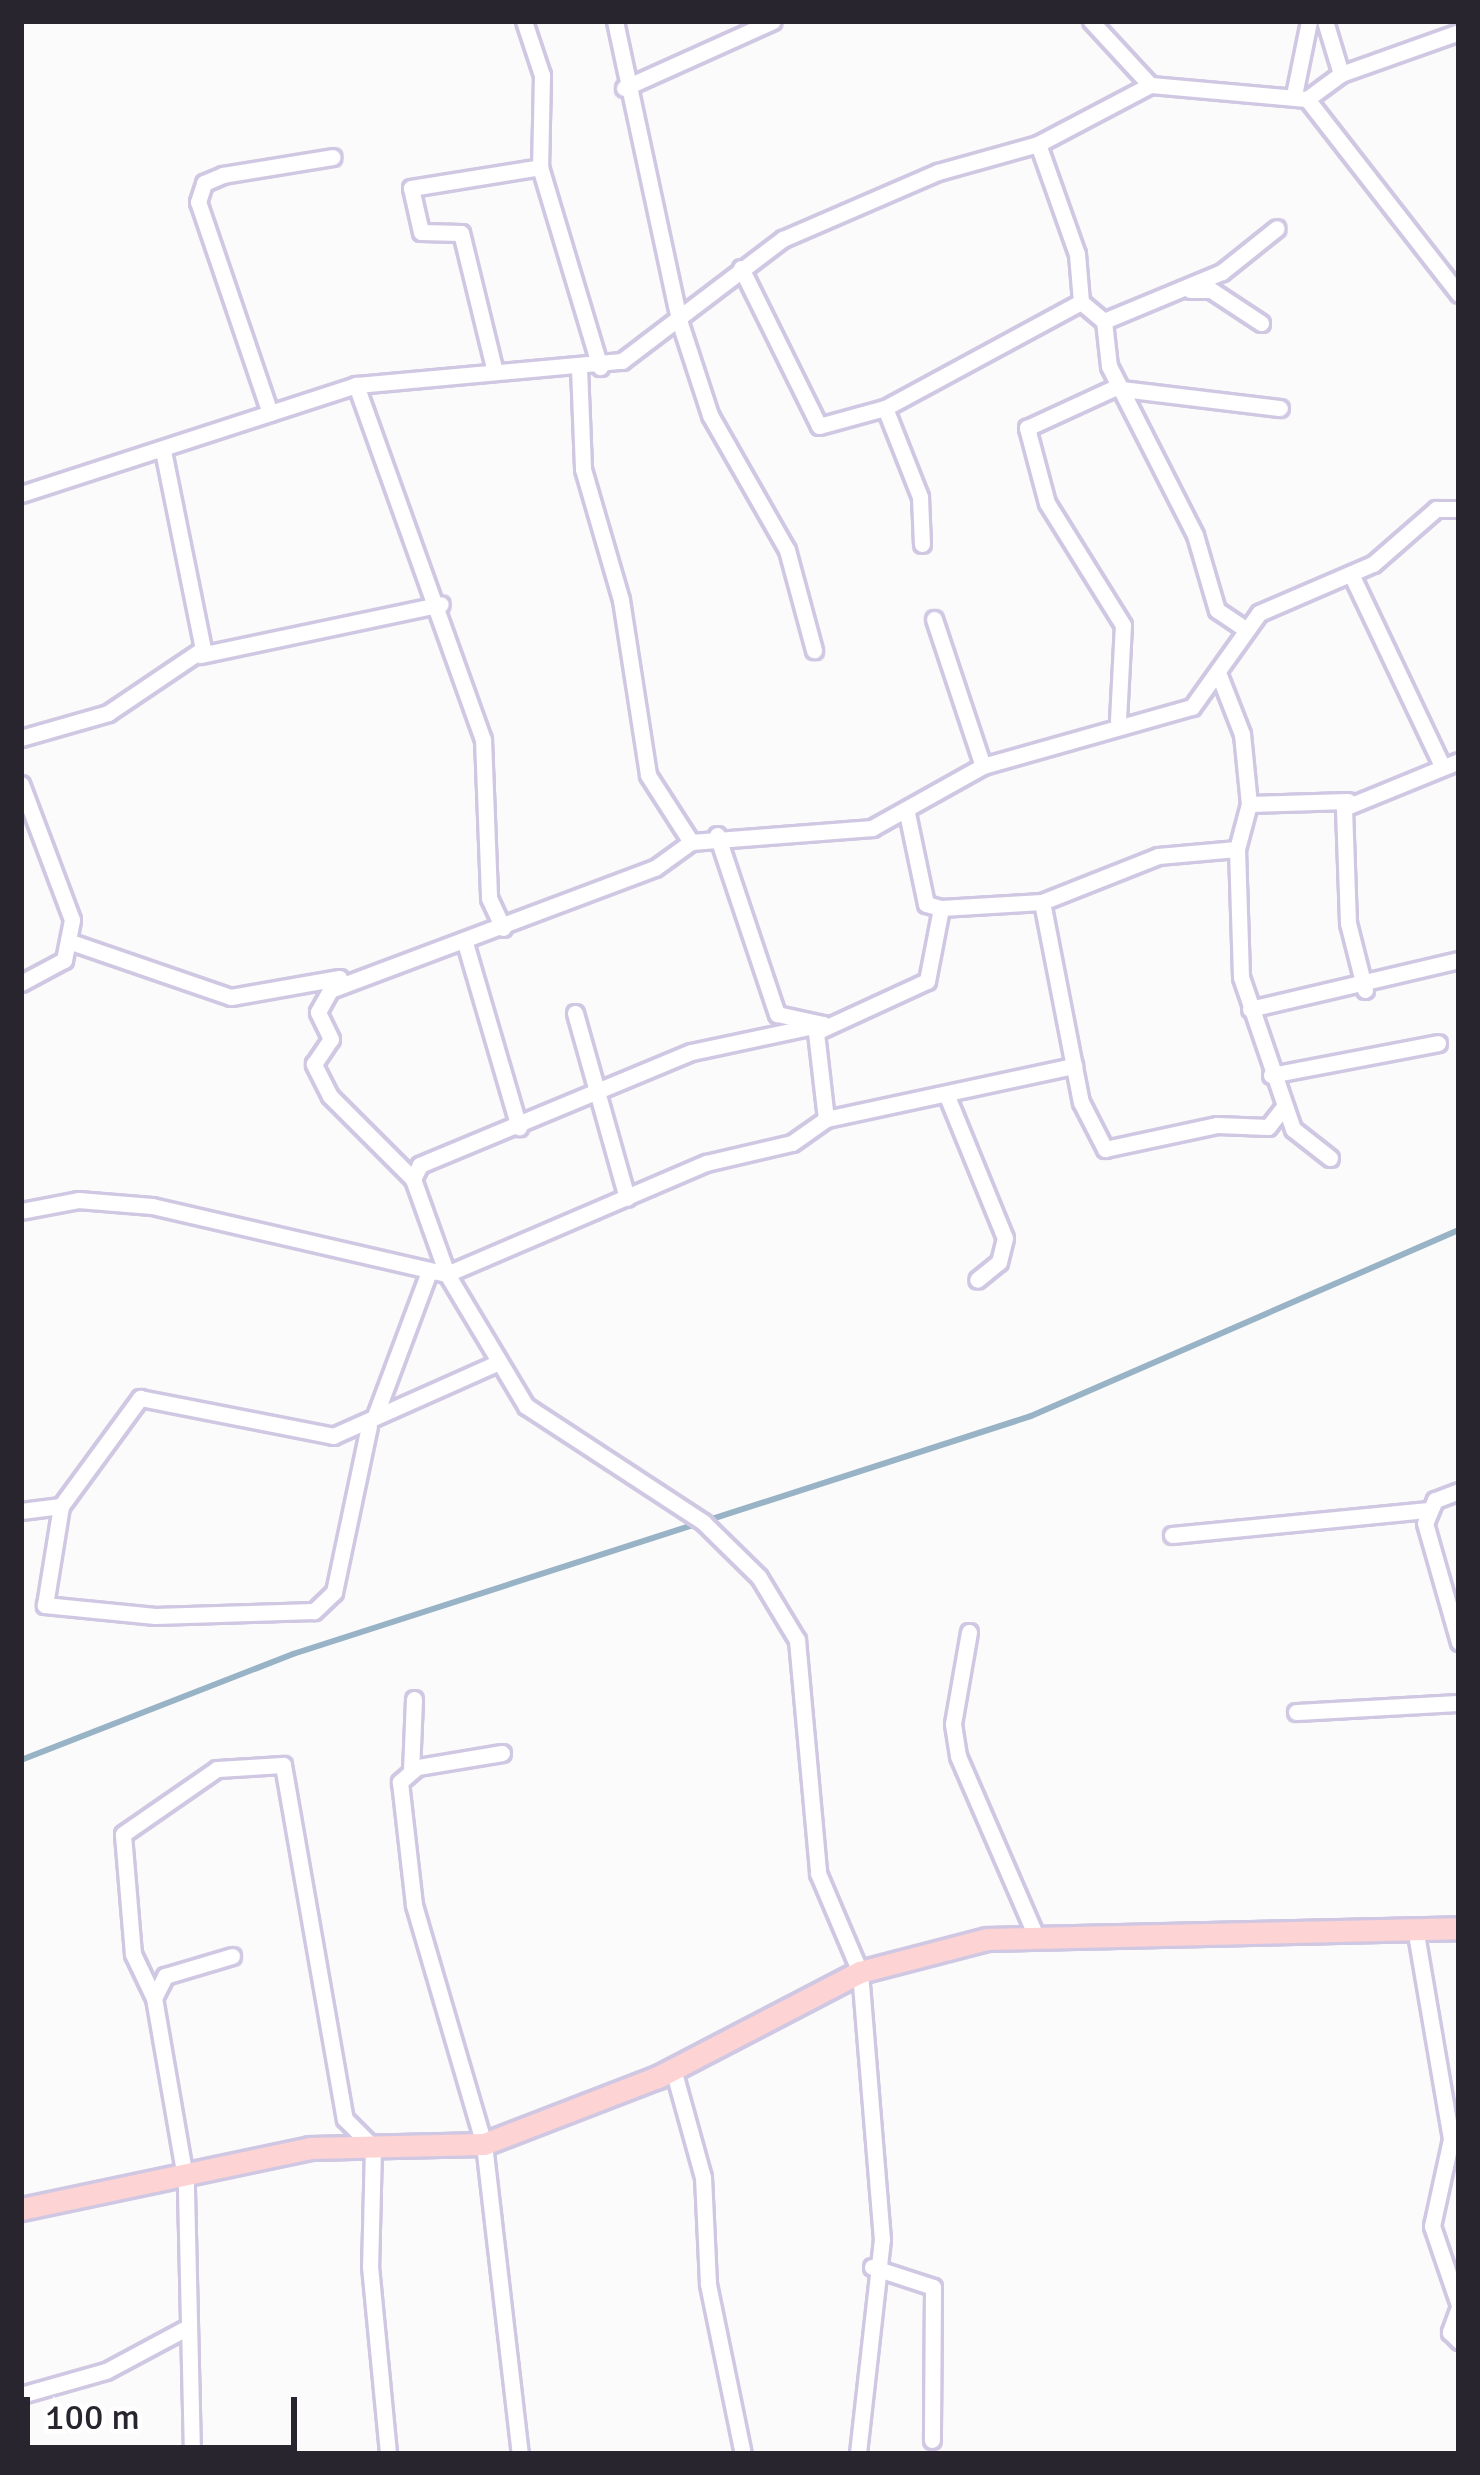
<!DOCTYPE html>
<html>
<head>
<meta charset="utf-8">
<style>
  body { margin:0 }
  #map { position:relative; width:1480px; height:2475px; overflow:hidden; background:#fbfbfb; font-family:Signika,sans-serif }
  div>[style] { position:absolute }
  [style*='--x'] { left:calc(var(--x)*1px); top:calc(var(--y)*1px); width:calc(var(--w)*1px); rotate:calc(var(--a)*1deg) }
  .stream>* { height:6px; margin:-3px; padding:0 3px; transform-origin:3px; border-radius:3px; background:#98b3c6 }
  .roads { filter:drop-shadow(3px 0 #d0c8e3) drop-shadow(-3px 0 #d0c8e3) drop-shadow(0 3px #d0c8e3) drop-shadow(0 -3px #d0c8e3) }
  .street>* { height:15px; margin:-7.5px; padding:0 7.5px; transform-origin:7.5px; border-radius:7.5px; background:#fff }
  .secondary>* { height:21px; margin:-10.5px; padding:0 10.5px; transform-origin:10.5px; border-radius:10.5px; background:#fdd3d4 }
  span { translate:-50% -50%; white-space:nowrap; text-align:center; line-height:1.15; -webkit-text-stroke:9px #fff; paint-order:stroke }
  .frame { position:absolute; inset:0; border:24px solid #28252f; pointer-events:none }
  .scale { position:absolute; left:24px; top:2397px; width:273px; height:54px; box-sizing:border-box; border:6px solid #28252f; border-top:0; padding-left:15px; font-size:36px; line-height:42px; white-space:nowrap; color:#28252f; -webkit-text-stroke:9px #fff; paint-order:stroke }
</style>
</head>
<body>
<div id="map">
  <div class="stream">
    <i style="--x:21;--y:1760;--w:292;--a:-21.3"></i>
    <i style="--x:293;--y:1654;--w:775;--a:-17.87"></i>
    <i style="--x:1031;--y:1416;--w:467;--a:-23.5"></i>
  </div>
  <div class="roads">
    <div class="street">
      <i style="--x:524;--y:21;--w:57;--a:71.6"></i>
      <i style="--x:542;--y:75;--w:92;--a:91.2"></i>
      <i style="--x:540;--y:167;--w:209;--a:73.3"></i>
      <i style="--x:615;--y:21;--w:306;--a:77.9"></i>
      <i style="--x:679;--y:320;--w:100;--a:71.9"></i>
      <i style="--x:710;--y:415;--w:155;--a:60.3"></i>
      <i style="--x:787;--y:550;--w:104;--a:74.9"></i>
      <i style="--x:1091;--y:21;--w:87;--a:47.3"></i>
      <i style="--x:1150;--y:85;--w:158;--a:5.1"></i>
      <i style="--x:1307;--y:99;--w:247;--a:52.1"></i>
      <i style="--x:1325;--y:21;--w:55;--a:73.2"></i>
      <i style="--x:624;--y:88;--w:163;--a:-24.2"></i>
      <i style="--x:1294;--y:95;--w:76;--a:-78.5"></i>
      <i style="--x:1307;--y:99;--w:42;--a:-36.3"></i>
      <i style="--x:1341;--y:74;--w:125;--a:-19.6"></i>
      <i style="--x:1038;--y:144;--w:117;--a:70.5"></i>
      <i style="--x:1077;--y:254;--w:48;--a:85.2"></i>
      <i style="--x:1081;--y:302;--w:30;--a:40"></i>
      <i style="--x:741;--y:268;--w:176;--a:63.7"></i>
      <i style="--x:819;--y:426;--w:68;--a:-15.3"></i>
      <i style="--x:885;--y:408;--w:223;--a:-28.4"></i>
      <i style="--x:1190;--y:290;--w:21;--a:0"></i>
      <i style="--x:1211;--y:290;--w:60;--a:33.4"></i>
      <i style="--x:1104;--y:321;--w:45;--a:83.7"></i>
      <i style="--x:1109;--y:366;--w:190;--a:63"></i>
      <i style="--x:1195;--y:535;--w:78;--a:73.7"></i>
      <i style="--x:1217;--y:610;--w:30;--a:34"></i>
      <i style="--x:1104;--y:321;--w:128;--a:-22.6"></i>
      <i style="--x:1222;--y:272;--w:70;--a:-38.7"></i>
      <i style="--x:579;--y:368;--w:101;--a:87.7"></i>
      <i style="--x:583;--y:469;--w:136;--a:73.8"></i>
      <i style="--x:621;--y:600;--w:177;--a:81.2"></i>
      <i style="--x:648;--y:775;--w:80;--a:57.3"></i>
      <i style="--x:495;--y:372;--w:143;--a:-103.7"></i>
      <i style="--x:461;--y:233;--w:40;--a:-178.6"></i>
      <i style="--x:421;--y:232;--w:45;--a:-102.8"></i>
      <i style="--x:411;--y:188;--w:131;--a:-9.2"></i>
      <i style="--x:356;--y:385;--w:376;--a:70.3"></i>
      <i style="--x:483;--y:739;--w:159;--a:87.8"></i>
      <i style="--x:489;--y:898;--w:33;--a:65"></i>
      <i style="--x:885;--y:408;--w:96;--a:68.5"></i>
      <i style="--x:920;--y:497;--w:47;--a:87.6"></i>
      <i style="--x:270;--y:413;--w:223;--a:-108.8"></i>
      <i style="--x:198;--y:202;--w:20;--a:-72"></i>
      <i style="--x:204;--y:183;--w:21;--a:-23"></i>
      <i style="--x:223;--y:175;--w:111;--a:-9.3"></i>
      <i style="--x:21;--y:494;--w:352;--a:-18"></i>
      <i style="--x:356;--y:385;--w:267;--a:-5.2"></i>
      <i style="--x:622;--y:361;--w:202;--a:-37.2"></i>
      <i style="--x:783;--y:239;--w:169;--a:-23.4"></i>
      <i style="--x:938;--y:172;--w:104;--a:-15.6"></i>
      <i style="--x:1038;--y:144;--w:127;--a:-27.8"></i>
      <i style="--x:1351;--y:574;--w:212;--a:64.6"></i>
      <i style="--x:934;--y:619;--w:155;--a:71.6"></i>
      <i style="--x:200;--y:655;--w:246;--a:-11.9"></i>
      <i style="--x:1219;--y:675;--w:63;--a:68.7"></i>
      <i style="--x:1242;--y:734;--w:70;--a:84.3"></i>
      <i style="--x:1249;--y:804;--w:47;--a:104.9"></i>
      <i style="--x:1237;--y:849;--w:128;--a:88.2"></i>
      <i style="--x:1241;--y:977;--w:161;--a:71.1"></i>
      <i style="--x:1293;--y:1129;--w:47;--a:38.1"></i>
      <i style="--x:1118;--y:720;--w:95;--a:-87"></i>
      <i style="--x:1123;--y:625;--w:144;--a:-121.9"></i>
      <i style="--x:1047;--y:503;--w:78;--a:-104.9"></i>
      <i style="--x:1027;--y:428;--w:96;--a:-24.7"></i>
      <i style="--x:1114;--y:388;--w:167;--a:6.9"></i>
      <i style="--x:21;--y:738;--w:91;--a:-16"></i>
      <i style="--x:108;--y:713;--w:115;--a:-34"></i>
      <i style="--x:203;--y:649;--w:202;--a:-101.4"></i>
      <i style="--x:21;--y:784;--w:145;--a:69.4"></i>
      <i style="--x:72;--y:920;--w:41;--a:101.3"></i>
      <i style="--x:64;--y:960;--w:49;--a:151.9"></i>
      <i style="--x:1249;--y:804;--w:99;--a:-1.7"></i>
      <i style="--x:907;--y:813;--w:93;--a:78.2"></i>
      <i style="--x:926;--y:904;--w:16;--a:15"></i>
      <i style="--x:941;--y:908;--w:101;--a:-3.4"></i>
      <i style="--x:1042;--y:902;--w:125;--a:-21.6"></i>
      <i style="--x:1158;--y:856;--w:79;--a:-5.1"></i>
      <i style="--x:717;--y:835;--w:189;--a:71.5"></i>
      <i style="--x:777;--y:1014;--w:47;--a:12.3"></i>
      <i style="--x:823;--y:1024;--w:135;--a:168"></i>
      <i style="--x:691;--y:1052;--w:294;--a:157.4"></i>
      <i style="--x:420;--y:1165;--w:16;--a:117"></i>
      <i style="--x:413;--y:1179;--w:101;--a:70.3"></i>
      <i style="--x:447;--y:1274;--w:154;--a:59.1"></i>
      <i style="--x:526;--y:1406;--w:212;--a:33.2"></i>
      <i style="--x:703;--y:1522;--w:78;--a:44.5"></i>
      <i style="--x:759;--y:1577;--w:74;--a:58.9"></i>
      <i style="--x:797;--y:1640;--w:234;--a:84.8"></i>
      <i style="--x:818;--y:1873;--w:108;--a:67"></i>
      <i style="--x:860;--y:1972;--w:268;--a:85.3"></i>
      <i style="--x:882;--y:2239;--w:216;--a:96.4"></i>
      <i style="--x:1042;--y:902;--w:204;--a:79"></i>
      <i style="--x:1081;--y:1102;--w:53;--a:62.9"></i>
      <i style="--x:1105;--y:1149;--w:115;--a:-12.1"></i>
      <i style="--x:1217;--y:1125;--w:51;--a:2.2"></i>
      <i style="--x:1268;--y:1127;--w:24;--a:-52"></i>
      <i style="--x:68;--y:941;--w:172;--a:19"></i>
      <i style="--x:231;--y:997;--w:110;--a:-10"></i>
      <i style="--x:466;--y:946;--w:189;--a:73.7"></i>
      <i style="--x:1365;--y:990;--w:69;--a:-104.2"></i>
      <i style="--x:1348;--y:923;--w:115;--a:-92"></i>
      <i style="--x:1344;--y:808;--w:124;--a:-22.2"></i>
      <i style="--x:1250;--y:1009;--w:215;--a:-13.2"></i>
      <i style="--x:575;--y:1013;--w:192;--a:74.3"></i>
      <i style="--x:1271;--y:1075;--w:170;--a:-10.8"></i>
      <i style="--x:947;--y:1096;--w:153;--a:67.8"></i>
      <i style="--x:1005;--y:1238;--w:25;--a:104"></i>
      <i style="--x:999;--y:1262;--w:28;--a:141"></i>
      <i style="--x:826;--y:1119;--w:254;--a:-12.1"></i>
      <i style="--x:413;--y:1179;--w:117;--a:-135"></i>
      <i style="--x:330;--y:1096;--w:36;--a:-117"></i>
      <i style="--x:314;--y:1064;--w:30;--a:-56"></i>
      <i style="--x:331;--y:1039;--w:30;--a:-116"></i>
      <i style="--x:318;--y:1012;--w:25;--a:-61"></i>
      <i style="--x:330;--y:990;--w:347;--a:-20.6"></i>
      <i style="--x:655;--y:868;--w:44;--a:-35.8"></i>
      <i style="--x:691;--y:842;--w:182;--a:-4.4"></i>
      <i style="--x:872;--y:828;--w:127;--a:-29.2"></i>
      <i style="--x:983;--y:766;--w:217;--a:-15.8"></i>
      <i style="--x:1192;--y:707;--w:115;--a:-54.5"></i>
      <i style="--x:1259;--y:613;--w:124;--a:-23.3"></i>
      <i style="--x:1373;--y:564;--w:84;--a:-41.1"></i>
      <i style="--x:1436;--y:509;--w:23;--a:0"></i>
      <i style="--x:21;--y:1211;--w:58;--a:-10.9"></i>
      <i style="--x:78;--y:1200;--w:74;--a:4.6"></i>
      <i style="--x:152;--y:1206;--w:303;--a:13"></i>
      <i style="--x:447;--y:1274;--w:282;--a:-23.2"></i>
      <i style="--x:706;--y:1163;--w:88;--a:-13.1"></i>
      <i style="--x:792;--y:1143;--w:42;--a:-35.2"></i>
      <i style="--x:826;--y:1119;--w:88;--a:-96.6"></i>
      <i style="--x:816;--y:1032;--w:122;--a:-24.7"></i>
      <i style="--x:927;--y:981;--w:74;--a:-79.1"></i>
      <i style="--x:375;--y:1416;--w:152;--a:-69.5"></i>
      <i style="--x:369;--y:1426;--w:170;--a:101.9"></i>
      <i style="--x:334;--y:1592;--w:28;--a:136"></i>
      <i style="--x:314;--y:1611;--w:159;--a:178.2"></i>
      <i style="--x:155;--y:1616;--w:111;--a:-174.3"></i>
      <i style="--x:45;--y:1605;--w:100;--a:-80.8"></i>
      <i style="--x:61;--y:1506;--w:134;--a:-53.8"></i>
      <i style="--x:140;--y:1398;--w:197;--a:11.1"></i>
      <i style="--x:333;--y:1436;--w:177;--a:-24"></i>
      <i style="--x:1459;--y:1491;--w:26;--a:159"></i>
      <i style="--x:1435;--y:1500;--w:25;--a:113"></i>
      <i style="--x:1425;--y:1523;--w:124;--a:74.1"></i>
      <i style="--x:21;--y:1511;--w:40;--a:-7.1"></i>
      <i style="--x:1172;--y:1535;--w:258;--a:-5.6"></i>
      <i style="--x:969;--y:1632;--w:93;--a:99.9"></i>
      <i style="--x:953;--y:1724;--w:32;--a:81"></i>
      <i style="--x:958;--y:1756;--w:194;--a:66.6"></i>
      <i style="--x:1296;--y:1712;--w:163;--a:-3.2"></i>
      <i style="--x:502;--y:1753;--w:86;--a:170.6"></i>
      <i style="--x:417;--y:1767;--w:23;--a:139"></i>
      <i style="--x:400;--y:1782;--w:124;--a:83.5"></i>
      <i style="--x:414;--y:1905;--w:249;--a:73.7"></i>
      <i style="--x:484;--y:2144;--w:312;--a:83.4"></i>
      <i style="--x:411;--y:1771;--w:72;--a:-87.6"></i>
      <i style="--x:1415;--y:1928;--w:214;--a:80.3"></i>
      <i style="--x:1451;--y:2139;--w:89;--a:102.3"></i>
      <i style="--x:1432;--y:2226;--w:83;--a:71.1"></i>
      <i style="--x:154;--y:1998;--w:49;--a:-115.5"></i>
      <i style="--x:133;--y:1954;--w:120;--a:-94.8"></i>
      <i style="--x:123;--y:1834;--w:114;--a:-34.7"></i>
      <i style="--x:217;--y:1769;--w:66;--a:-3.5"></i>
      <i style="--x:283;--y:1765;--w:359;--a:80.1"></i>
      <i style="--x:345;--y:2119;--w:40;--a:45"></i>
      <i style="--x:373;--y:2147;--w:119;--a:91.4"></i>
      <i style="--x:370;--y:2266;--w:189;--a:84.5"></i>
      <i style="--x:673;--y:2069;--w:112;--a:74.5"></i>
      <i style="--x:703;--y:2177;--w:107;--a:87.3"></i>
      <i style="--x:708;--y:2284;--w:174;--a:78.4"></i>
      <i style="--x:872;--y:2267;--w:64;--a:18.2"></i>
      <i style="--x:933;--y:2287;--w:153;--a:90.4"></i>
      <i style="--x:1459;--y:2307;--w:27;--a:110"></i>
      <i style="--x:1450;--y:2332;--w:13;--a:45"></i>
      <i style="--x:21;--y:2395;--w:88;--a:-15.8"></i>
      <i style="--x:106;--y:2371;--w:93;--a:-28.2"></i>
      <i style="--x:192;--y:2454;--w:271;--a:-91.3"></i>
      <i style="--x:186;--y:2183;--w:188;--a:-99.8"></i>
      <i style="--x:154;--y:1998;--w:25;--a:-63"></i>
      <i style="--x:165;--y:1976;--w:70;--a:-16.6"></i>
    </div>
    <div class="secondary">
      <i style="--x:21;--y:2209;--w:295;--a:-11.9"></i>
      <i style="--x:310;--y:2148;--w:174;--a:-1.3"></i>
      <i style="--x:484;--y:2144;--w:186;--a:-21.1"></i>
      <i style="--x:658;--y:2077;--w:228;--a:-27.5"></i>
      <i style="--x:860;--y:1972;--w:131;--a:-14.6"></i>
      <i style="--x:987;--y:1939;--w:472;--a:-1.3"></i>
    </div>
  </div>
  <div class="frame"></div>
  <div class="scale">100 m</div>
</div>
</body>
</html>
